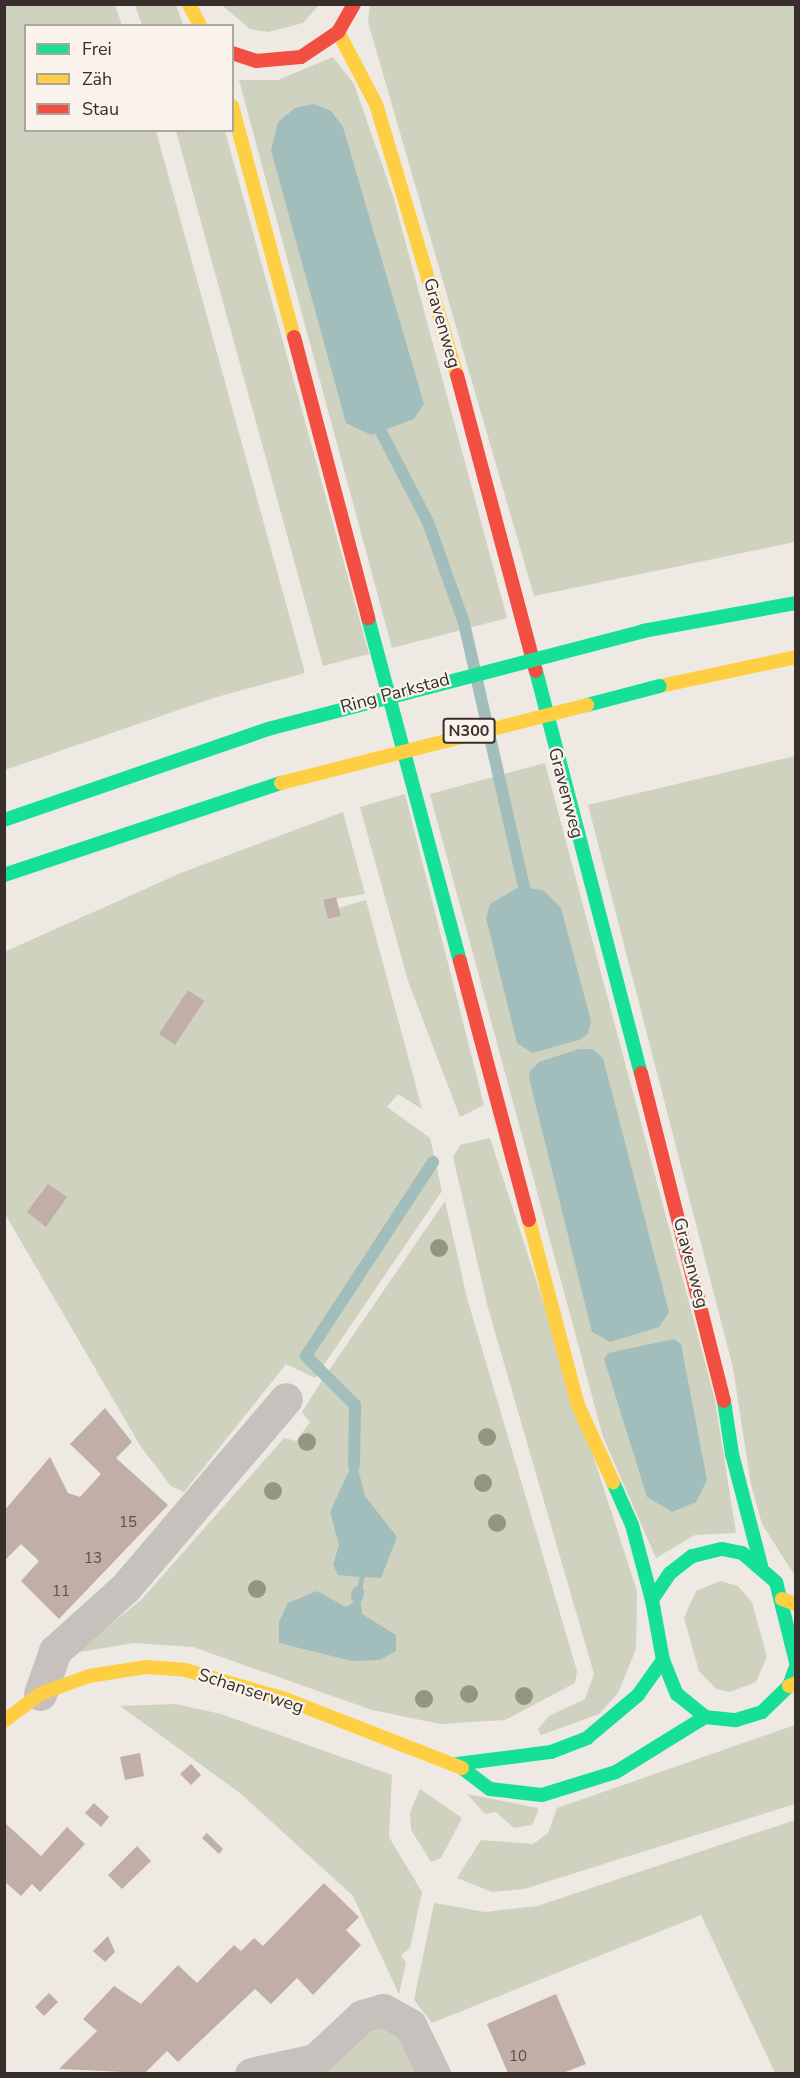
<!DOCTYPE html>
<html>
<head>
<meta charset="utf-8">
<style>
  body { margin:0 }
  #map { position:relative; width:800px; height:2078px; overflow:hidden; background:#eee9e3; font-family:"Nunito Sans",sans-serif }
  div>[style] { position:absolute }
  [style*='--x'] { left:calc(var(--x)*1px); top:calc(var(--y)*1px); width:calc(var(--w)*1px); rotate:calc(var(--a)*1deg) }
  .green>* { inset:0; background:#cfd2be }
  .water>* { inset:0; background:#a1bebd }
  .stream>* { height:12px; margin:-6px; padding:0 6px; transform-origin:6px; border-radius:6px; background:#a1bebd }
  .building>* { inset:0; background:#c1aea6 }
  .street>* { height:33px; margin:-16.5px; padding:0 16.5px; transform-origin:16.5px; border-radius:16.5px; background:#c7c1bd }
  .fast>* { height:14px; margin:-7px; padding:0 7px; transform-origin:7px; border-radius:7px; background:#16e098 }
  .slow>* { height:14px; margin:-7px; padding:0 7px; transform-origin:7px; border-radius:7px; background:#ffcf43 }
  .jam>* { height:14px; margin:-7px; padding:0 7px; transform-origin:7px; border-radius:7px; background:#f24e42 }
  .fast-bridge>* { height:14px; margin:-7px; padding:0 7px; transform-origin:7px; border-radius:7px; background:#16e098 }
  .slow-bridge>* { height:14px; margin:-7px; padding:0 7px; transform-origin:7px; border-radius:7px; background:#ffcf43 }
  .trees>* { width:18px; height:18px; margin:-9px; border-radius:50%; background:#929880 }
  span { translate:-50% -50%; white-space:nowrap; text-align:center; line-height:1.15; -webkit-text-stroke:4.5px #f9f3ec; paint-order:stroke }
  .number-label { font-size:15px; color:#5a4f49 }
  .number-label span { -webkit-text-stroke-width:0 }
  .shield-label span { padding:2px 4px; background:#f9f3ec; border:2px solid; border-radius:4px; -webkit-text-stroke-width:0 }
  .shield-label { font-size:16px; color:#382f2a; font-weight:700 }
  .street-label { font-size:18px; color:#382f2a }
  .frame { position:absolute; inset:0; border:6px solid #382f2a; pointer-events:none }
  .legend { position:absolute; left:24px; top:24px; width:210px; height:108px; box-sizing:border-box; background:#f9f3ec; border:2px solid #aca59e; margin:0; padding:8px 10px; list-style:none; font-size:18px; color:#382f2a }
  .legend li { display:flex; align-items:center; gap:12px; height:30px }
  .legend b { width:30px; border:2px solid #aca59e }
</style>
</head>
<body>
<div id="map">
  <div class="green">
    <i style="clip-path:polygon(370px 4px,795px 5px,795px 542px,534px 596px,368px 22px)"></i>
    <i style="clip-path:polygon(4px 5px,115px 5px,122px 25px,26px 26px,26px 130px,156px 131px,305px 673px,213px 698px,5px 770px)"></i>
    <i style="clip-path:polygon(135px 5px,176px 5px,183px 25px,142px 25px)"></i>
    <i style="clip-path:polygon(222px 5px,319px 5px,303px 23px,268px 32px,250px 29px)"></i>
    <i style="clip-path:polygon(333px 57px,354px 84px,393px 196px,507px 618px,392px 648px,239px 80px,278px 80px)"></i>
    <i style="clip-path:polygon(176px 131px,225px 131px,369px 654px,323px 666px)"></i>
    <i style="clip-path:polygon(795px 756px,795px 1576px,762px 1524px,751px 1485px,733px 1368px,588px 805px)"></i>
    <i style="clip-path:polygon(545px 763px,715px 1400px,736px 1533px,695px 1535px,656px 1558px,603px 1437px,430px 794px)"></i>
    <i style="clip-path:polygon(405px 794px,484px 1105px,460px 1117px,408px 981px,360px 807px)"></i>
    <i style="clip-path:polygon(343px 812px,365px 894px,323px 901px,328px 919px,341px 916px,339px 908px,366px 900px,422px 1109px,398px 1094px,387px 1107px,430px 1138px,442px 1191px,315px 1378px,286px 1364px,184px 1492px,171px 1486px,141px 1447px,5px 1214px,4px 952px,181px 873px)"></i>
    <i style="clip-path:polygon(490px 1138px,637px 1591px,636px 1649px,618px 1693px,599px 1714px,541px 1735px,538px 1729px,549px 1716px,585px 1699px,594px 1674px,488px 1308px,453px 1157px,460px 1145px)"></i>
    <i style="clip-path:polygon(445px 1201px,467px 1298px,577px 1671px,575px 1683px,505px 1720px,440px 1724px,372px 1710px,193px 1647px,133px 1643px,75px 1653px,142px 1599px,284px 1438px,296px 1441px,310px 1422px,302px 1412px,321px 1382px)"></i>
    <i style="clip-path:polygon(720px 1581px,738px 1586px,752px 1602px,767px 1657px,756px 1682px,730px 1692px,716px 1689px,699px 1671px,684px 1618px,696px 1591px)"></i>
    <i style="clip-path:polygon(176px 1704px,221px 1714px,392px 1775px,389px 1837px,422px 1892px,410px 1948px,401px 1955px,406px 1963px,399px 1994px,353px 1896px,240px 1793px,120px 1706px)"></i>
    <i style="clip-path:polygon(795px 1725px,795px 1804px,524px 1889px,492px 1892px,457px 1878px,481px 1840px,533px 1844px,548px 1833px,557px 1808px)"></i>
    <i style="clip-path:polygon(420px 1789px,462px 1818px,441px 1858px,431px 1862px,411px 1830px,410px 1812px)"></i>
    <i style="clip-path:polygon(467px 1794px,538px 1808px,538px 1812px,532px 1825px,514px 1828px,496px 1812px,485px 1814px)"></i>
    <i style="clip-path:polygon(795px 1820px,795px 2073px,775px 2073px,701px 1915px,432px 2023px,414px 2000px,434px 1903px,485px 1912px,537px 1906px)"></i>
    <i style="clip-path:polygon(395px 2027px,421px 2074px,316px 2074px,369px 2028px)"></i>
  </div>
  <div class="water">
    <i style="clip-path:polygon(314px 104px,331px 111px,343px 127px,424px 404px,414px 419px,371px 435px,346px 423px,271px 150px,278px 122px,295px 108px)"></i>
    <i style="clip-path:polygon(519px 887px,543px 890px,561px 908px,591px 1021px,588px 1034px,579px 1040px,532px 1053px,517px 1043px,486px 918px,490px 904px)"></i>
    <i style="clip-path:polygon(579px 1049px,592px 1049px,603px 1058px,669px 1312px,659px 1327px,610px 1342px,592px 1332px,530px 1082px,529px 1072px,539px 1062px)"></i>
    <i style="clip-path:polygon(674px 1339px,681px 1344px,707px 1480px,696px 1502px,672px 1512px,647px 1497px,604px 1359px,608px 1353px)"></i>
    <i style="clip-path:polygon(352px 1464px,357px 1465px,365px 1496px,397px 1537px,381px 1578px,365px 1577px,361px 1593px,356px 1592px,360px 1577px,338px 1575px,333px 1565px,339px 1545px,330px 1512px)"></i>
    <i style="clip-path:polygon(317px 1591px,346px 1607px,360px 1598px,362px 1614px,396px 1635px,396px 1651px,380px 1660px,352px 1661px,279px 1643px,279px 1622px,288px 1603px)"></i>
  </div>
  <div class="stream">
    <i style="--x:379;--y:428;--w:106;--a:62.5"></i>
    <i style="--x:428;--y:522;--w:107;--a:70.4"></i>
    <i style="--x:464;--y:623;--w:271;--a:77.2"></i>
    <i style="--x:354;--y:1465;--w:60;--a:-89"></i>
    <i style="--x:355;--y:1405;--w:69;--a:-135"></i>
    <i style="--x:306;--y:1356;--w:232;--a:-56.8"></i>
    <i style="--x:357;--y:1597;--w:5;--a:-79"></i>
  </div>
  <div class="building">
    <i style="clip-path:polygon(336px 897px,341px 916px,328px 919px,323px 900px)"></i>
    <i style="clip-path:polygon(188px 990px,204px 1001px,175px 1045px,159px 1034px)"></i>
    <i style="clip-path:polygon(48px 1184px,67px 1197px,46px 1227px,27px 1212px)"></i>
    <i style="clip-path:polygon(105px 1408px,132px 1442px,116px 1458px,168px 1505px,59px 1619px,21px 1581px,39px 1561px,21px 1544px,6px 1559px,4px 1511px,50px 1457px,68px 1493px,80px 1497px,101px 1474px,70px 1444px)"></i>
    <i style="clip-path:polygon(140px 1753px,144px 1776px,125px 1780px,120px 1757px)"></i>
    <i style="clip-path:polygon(191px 1764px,201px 1775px,191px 1785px,180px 1774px)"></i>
    <i style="clip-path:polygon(94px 1803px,109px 1817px,101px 1827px,85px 1813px)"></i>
    <i style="clip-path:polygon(4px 1822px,41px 1856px,67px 1827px,85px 1844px,40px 1892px,32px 1884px,21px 1896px,4px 1881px)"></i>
    <i style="clip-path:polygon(207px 1833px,223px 1849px,219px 1854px,202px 1838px)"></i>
    <i style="clip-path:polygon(137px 1846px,151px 1861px,122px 1889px,108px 1875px)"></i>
    <i style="clip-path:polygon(324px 1883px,359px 1917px,346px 1930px,361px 1945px,313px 1995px,297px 1978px,271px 2004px,255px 1989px,178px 2062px,167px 2051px,145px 2073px,59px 2069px,97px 2031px,83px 2019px,114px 1986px,141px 2004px,178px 1965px,197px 1983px,234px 1945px,241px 1951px,254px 1938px,263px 1946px)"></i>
    <i style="clip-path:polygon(108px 1936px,115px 1952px,105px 1962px,93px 1951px)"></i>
    <i style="clip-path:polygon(49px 1993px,58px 2002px,44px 2016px,35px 2007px)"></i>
    <i style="clip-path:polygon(556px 1994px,586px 2064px,563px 2073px,508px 2073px,487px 2024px)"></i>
  </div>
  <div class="street">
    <i style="--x:40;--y:1694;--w:46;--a:-70.8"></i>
    <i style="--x:55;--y:1651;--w:94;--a:-42"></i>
    <i style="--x:125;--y:1588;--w:248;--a:-49.6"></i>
    <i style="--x:251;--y:2074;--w:66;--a:-12.3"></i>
    <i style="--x:315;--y:2060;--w:64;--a:-43.1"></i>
    <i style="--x:362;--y:2016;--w:22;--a:-16"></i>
    <i style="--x:383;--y:2010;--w:31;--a:29"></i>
    <i style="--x:410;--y:2025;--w:55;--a:63.9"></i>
  </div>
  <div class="fast">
    <i style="--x:368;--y:618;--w:355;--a:75"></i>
    <i style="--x:643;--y:631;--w:156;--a:-10.4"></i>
    <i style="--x:536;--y:671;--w:415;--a:75.4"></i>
    <i style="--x:4;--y:820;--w:279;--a:-19"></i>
    <i style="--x:4;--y:875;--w:292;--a:-18.4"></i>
    <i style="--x:724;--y:1401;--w:54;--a:81.4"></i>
    <i style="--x:732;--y:1454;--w:115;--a:75.4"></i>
    <i style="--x:613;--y:1482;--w:47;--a:66.2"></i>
    <i style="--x:632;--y:1525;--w:78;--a:75.1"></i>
    <i style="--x:796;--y:1662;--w:82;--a:-104"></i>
    <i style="--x:776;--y:1582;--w:45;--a:-139.5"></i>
    <i style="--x:742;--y:1553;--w:21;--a:-169"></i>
    <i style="--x:721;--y:1549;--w:30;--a:166"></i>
    <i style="--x:692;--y:1556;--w:28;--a:142"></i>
    <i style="--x:670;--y:1573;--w:32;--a:124"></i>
    <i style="--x:652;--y:1600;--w:61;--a:79.6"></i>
    <i style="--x:663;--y:1660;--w:37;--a:68"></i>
    <i style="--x:677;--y:1694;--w:36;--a:39"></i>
    <i style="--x:705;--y:1717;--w:31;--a:6"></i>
    <i style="--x:736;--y:1720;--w:27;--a:-17"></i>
    <i style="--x:762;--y:1712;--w:37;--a:-44"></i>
    <i style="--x:789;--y:1686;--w:20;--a:-70"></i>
    <i style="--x:457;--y:1764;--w:95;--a:-7.3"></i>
    <i style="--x:551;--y:1752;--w:39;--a:-21"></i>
    <i style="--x:587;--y:1738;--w:67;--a:-40.1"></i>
    <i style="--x:638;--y:1695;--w:43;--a:-54.5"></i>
    <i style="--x:462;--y:1768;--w:35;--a:37"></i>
    <i style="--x:490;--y:1789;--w:52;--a:6.6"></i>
    <i style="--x:542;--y:1795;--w:77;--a:-17.3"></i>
    <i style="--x:616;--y:1772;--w:105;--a:-31.7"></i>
  </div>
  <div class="slow">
    <i style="--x:189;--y:4;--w:25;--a:63"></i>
    <i style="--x:338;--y:32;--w:81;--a:62.2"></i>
    <i style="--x:376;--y:104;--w:283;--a:73.4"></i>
    <i style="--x:232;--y:106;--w:239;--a:75"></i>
    <i style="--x:660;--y:686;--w:139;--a:-12"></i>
    <i style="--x:529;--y:1220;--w:191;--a:75.2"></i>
    <i style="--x:578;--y:1405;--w:85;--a:65.6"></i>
    <i style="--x:782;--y:1599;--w:15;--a:20"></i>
    <i style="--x:789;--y:1686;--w:8;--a:-23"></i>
    <i style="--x:4;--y:1721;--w:45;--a:-36.9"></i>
    <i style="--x:40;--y:1694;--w:52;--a:-20.2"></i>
    <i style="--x:89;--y:1676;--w:58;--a:-9"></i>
    <i style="--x:146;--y:1667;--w:39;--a:4"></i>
    <i style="--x:185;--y:1670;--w:104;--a:16.2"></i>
    <i style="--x:285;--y:1699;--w:190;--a:21.3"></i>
  </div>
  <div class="jam">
    <i style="--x:232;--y:53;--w:25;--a:18"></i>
    <i style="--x:256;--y:61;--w:45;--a:-5.1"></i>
    <i style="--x:301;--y:57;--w:45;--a:-34"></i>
    <i style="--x:338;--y:32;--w:32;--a:-60"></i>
    <i style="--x:294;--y:337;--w:291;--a:75.2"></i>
    <i style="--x:457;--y:375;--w:306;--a:75.1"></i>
    <i style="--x:460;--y:961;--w:268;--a:75.1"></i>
    <i style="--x:641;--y:1073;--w:338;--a:75.8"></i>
  </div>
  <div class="fast-bridge">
    <i style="--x:587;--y:705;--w:75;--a:-14.6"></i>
    <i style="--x:268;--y:729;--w:388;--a:-14.6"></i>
  </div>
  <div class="slow-bridge">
    <i style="--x:281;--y:783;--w:316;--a:-14.3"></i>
  </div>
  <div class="trees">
    <i style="left:439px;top:1248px"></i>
    <i style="left:487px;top:1437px"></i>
    <i style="left:307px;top:1442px"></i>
    <i style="left:483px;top:1483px"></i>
    <i style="left:273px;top:1491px"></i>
    <i style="left:497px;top:1523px"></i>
    <i style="left:257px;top:1589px"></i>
    <i style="left:469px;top:1694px"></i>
    <i style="left:524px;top:1696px"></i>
    <i style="left:424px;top:1699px"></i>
  </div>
  <div class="number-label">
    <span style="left:128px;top:1523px">15</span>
    <span style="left:93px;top:1559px">13</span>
    <span style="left:61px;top:1592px">11</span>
    <span style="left:518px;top:2057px">10</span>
  </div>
  <div class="shield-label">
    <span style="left:469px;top:731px">N300</span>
  </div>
  <div class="street-label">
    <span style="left:442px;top:323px;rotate:74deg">Gravenweg</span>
    <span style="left:395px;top:693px;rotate:-15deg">Ring Parkstad</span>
    <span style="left:566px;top:793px;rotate:75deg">Gravenweg</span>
    <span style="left:691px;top:1263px;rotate:75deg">Gravenweg</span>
    <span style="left:251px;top:1691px;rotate:18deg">Schanserweg</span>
  </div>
  <div class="frame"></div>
  <ul class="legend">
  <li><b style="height:8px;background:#16e098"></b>Frei</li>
  <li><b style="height:8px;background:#ffcf43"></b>Zäh</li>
  <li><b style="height:8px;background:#f24e42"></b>Stau</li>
  </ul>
</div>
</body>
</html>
